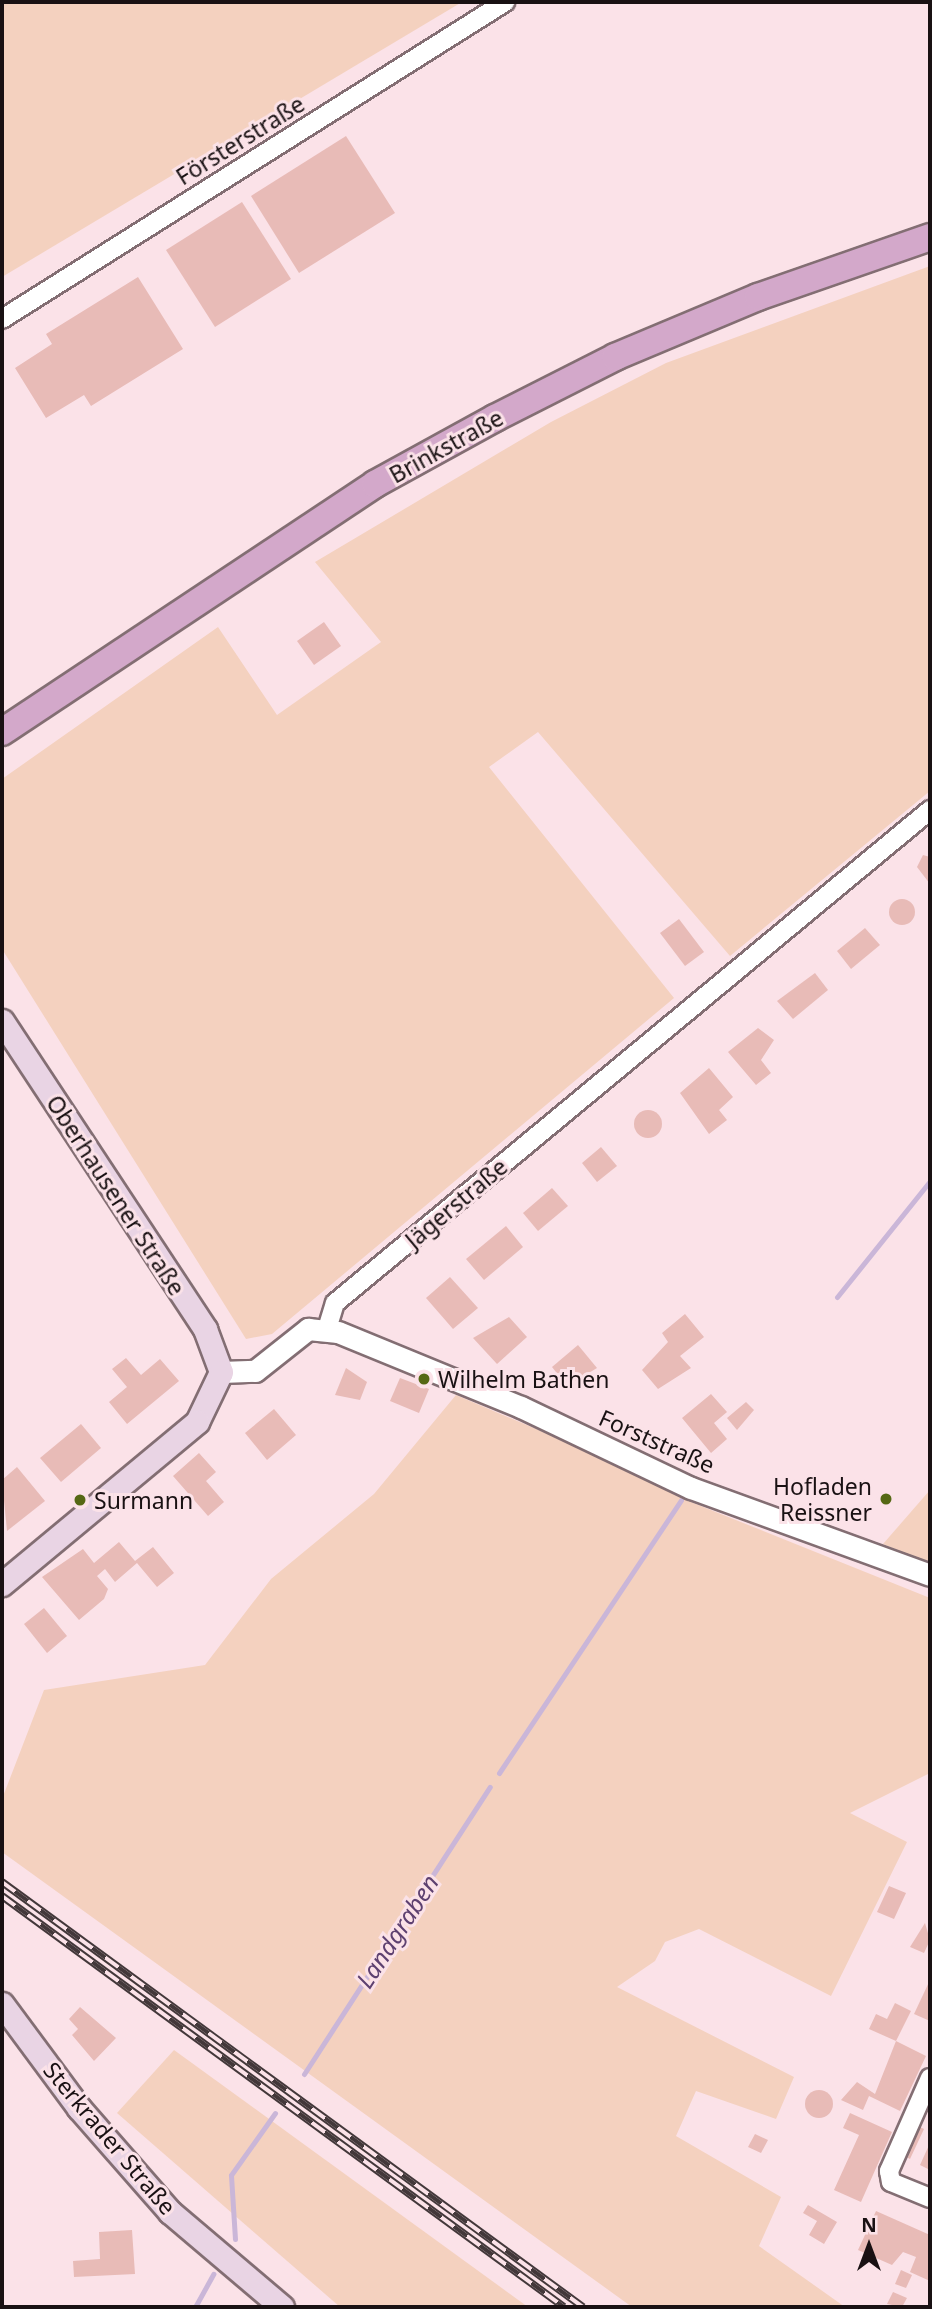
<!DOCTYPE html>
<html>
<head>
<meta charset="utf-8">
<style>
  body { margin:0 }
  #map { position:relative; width:932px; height:2309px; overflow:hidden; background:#fbe2e8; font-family:"Noto Sans",sans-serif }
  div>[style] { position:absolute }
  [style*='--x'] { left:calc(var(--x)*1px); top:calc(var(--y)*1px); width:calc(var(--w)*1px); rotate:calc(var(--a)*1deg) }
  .green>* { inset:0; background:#f4d1bf }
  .stream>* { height:5px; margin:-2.5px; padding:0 2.5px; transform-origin:2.5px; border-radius:2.5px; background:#cab6d8 }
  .building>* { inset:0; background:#e8bbb7 }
  .round { border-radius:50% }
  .roads { filter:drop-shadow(2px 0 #836e73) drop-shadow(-2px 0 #836e73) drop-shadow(0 2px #836e73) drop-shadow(0 -2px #836e73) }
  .minor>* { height:18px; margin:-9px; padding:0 9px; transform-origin:9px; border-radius:9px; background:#fff }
  .tertiary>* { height:21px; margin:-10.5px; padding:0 10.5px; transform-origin:10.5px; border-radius:10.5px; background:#fff }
  .secondary>* { height:23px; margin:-11.5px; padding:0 11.5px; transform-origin:11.5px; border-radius:11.5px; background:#e9d4e4 }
  .primary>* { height:26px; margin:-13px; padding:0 13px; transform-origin:13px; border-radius:13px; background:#d3a8ca }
  .rail>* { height:8px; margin-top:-4px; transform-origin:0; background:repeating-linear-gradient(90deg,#fbe2e8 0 16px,#43383a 0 32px); box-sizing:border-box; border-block:2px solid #43383a }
  .dots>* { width:19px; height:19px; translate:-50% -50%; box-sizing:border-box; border:4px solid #fbe2e8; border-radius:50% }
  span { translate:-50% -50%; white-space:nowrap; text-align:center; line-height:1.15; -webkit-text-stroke:6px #fbe2e8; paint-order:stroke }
  .street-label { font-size:23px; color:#191113 }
  .poi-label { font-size:23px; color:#191113 }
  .left { translate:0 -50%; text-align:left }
  .right { translate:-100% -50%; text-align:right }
  .water-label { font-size:24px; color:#5e4170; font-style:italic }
  .frame { position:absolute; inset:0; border:4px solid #191113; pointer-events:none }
  .north { position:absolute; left:834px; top:2211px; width:70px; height:70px; -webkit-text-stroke:5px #fbe2e8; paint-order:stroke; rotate:0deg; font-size:19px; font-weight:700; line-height:28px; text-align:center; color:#191113 }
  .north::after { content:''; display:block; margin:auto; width:24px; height:32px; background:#191113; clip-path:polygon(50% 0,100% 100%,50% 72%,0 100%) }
</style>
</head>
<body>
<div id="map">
  <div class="green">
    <i style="clip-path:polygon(2px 2px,462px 2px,2px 277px)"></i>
    <i style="clip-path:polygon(930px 266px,930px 791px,730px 956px,538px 732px,489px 767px,674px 998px,272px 1334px,246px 1339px,2px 949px,2px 779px,218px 627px,277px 715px,381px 642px,315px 562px,551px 422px,666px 363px)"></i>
    <i style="clip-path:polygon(456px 1395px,689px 1494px,691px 1502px,930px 1598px,930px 1773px,850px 1813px,907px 1842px,831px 1996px,699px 1929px,665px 1942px,655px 1961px,617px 1987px,794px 2077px,776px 2119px,696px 2091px,676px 2136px,781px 2197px,759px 2246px,845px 2307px,632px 2307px,2px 1852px,2px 1799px,44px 1690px,205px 1665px,271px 1579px,374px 1494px)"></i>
    <i style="clip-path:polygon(930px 1490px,930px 1564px,883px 1544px)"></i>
    <i style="clip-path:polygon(174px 2050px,528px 2307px,340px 2307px,117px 2113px)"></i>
  </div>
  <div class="stream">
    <i style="--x:837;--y:1297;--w:149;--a:-51.3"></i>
    <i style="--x:499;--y:1773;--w:328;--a:-56.3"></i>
    <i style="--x:304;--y:2074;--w:342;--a:-57.1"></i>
    <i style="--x:235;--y:2239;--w:64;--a:-93.6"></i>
    <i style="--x:231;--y:2175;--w:76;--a:-54.6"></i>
    <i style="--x:195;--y:2307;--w:38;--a:-61"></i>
  </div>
  <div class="building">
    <i style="clip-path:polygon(346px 136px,395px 213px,299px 273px,251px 196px)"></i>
    <i style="clip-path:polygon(242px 202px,291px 279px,215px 327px,166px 250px)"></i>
    <i style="clip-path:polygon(138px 277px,183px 349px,91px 406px,84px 395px,46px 418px,15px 368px,52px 344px,46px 334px)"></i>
    <i style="clip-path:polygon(324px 622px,341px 646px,314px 665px,297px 641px)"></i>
    <i style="clip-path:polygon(923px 855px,930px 857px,930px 884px,917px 867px)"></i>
    <i class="round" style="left:889px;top:899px;width:26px;height:26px"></i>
    <i style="clip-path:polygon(679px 919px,704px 952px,685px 966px,660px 933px)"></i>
    <i style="clip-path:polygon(865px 928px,880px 945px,851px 969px,837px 951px)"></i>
    <i style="clip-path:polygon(815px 973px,828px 990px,793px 1019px,777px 1001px)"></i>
    <i style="clip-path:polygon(758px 1028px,774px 1040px,761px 1060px,771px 1073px,756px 1085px,728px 1052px)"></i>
    <i style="clip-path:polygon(709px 1068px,733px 1097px,719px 1110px,727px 1120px,709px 1134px,680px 1093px)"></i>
    <i class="round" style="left:634px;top:1110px;width:28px;height:28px"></i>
    <i style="clip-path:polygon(601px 1147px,617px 1166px,597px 1182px,582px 1163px)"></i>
    <i style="clip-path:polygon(552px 1188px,568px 1206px,538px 1231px,523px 1213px)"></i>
    <i style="clip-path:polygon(506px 1226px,523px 1247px,484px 1280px,466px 1259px)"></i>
    <i style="clip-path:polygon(450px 1277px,478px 1308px,453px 1329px,426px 1298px)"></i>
    <i style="clip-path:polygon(685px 1314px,704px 1337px,680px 1356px,691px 1368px,658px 1389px,642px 1370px,668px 1342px,662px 1333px)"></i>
    <i style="clip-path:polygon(509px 1317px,527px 1337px,497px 1364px,473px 1338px)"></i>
    <i style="clip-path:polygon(578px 1345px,597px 1368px,567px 1386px,552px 1367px)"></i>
    <i style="clip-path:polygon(126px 1358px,141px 1375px,160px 1359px,179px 1381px,127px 1424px,109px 1402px,127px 1387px,112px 1369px)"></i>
    <i style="clip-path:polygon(346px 1368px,367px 1382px,360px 1400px,335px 1395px)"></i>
    <i style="clip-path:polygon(400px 1378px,429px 1389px,419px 1413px,390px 1401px)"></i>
    <i style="clip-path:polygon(711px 1394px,727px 1412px,714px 1423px,727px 1439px,711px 1453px,682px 1418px)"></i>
    <i style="clip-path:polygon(746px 1402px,754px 1410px,737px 1430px,727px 1418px)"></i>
    <i style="clip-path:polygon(274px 1409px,296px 1435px,267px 1460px,245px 1433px)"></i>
    <i style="clip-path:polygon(81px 1424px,101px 1448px,61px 1482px,40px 1458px)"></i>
    <i style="clip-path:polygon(199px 1453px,216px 1472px,206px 1481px,224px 1502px,208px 1516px,173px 1476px)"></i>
    <i style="clip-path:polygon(17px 1467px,45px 1501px,7px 1531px,2px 1480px)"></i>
    <i style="clip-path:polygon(119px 1542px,135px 1561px,153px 1547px,174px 1573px,157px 1587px,137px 1563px,115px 1582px,105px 1569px,97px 1576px,108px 1589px,104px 1599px,79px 1620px,42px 1577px,83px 1549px,94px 1563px)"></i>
    <i style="clip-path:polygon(44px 1608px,67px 1636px,47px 1653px,24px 1624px)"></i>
    <i style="clip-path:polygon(889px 1886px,906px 1893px,894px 1919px,877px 1912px)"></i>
    <i style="clip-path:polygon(925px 1923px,930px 1940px,924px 1953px,910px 1947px)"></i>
    <i style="clip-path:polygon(930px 1980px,930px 2021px,914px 2014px)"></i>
    <i style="clip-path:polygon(895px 2003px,911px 2011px,896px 2041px,926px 2056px,900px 2111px,869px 2096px,863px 2110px,841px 2100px,857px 2082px,875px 2094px,896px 2041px,869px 2029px,876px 2014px,887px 2019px)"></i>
    <i style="clip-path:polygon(80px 2007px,116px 2038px,94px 2061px,72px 2035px,78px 2029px,69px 2019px)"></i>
    <i class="round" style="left:805px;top:2090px;width:28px;height:28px"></i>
    <i style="clip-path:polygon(850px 2113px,892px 2132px,861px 2202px,834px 2190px,859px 2135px,843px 2128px)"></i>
    <i style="clip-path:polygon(916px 2125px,924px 2129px,910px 2159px,901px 2154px)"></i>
    <i style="clip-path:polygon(755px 2134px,768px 2140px,761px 2153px,748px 2147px)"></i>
    <i style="clip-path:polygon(930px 2143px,930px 2170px,920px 2165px)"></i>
    <i style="clip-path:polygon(808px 2205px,837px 2222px,824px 2244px,809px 2235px,817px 2221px,803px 2213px)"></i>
    <i style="clip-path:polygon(876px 2211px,930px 2235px,930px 2281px,910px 2272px,916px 2257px,903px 2252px,892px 2265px,858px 2250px)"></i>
    <i style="clip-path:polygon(132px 2230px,135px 2274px,74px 2277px,73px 2261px,100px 2259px,99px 2232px)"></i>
    <i style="clip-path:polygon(901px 2270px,912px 2275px,906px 2288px,895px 2284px)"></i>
    <i style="clip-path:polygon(893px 2292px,907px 2298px,902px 2307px,887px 2304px)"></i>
  </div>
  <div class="roads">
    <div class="minor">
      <i style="--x:2;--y:319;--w:595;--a:-32.22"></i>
      <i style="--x:327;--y:1329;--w:27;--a:-73"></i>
      <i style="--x:335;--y:1303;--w:773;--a:-39.64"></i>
      <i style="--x:930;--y:2078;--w:102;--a:113.8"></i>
      <i style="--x:889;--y:2171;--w:11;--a:80"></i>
      <i style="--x:891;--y:2182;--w:42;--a:22.3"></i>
    </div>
    <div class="tertiary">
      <i style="--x:221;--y:1372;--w:34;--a:-2"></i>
      <i style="--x:255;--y:1371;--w:68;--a:-38.4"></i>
      <i style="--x:308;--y:1329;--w:30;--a:6"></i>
      <i style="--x:338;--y:1332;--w:198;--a:22.3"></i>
      <i style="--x:521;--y:1407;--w:188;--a:25.5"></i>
      <i style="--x:691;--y:1488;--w:254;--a:20"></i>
    </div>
    <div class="secondary">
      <i style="--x:2;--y:1021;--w:369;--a:56.6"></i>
      <i style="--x:205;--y:1329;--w:46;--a:69.6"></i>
      <i style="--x:221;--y:1372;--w:55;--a:115.6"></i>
      <i style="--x:197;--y:1422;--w:254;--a:140.3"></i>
      <i style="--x:2;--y:2004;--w:129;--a:53.5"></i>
      <i style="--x:79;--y:2108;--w:138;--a:48.8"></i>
      <i style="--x:170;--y:2212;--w:147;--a:40.3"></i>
    </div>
    <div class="primary">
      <i style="--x:2;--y:732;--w:448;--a:-33.6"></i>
      <i style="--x:375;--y:484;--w:137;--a:-28.8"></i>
      <i style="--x:495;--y:418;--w:135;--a:-26.9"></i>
      <i style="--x:615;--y:357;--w:155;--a:-22.8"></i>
      <i style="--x:758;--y:297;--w:182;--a:-19.2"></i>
    </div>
  </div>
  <div class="rail">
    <i style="--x:2;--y:1882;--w:720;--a:36.19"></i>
    <i style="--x:2;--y:1896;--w:696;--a:36.18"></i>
  </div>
  <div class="dots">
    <i style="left:424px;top:1379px;background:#556814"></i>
    <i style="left:886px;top:1499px;background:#556814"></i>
    <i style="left:80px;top:1500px;background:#556814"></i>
  </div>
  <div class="street-label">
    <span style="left:240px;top:140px;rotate:-32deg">Försterstraße</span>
    <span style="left:446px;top:446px;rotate:-29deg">Brinkstraße</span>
    <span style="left:116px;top:1195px;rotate:57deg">Oberhausener Straße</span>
    <span style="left:456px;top:1203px;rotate:-40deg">Jägerstraße</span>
    <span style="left:657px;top:1441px;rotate:24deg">Forststraße</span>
    <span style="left:110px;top:2138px;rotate:50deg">Sterkrader Straße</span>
  </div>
  <div class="poi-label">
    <span class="left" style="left:438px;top:1379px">Wilhelm Bathen</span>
    <span class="right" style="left:872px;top:1499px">Hofladen<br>Reissner</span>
    <span class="left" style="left:94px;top:1500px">Surmann</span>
  </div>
  <div class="water-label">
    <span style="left:397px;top:1931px;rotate:-57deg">Landgraben</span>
  </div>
  <div class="frame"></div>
  <div class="north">N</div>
</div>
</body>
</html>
